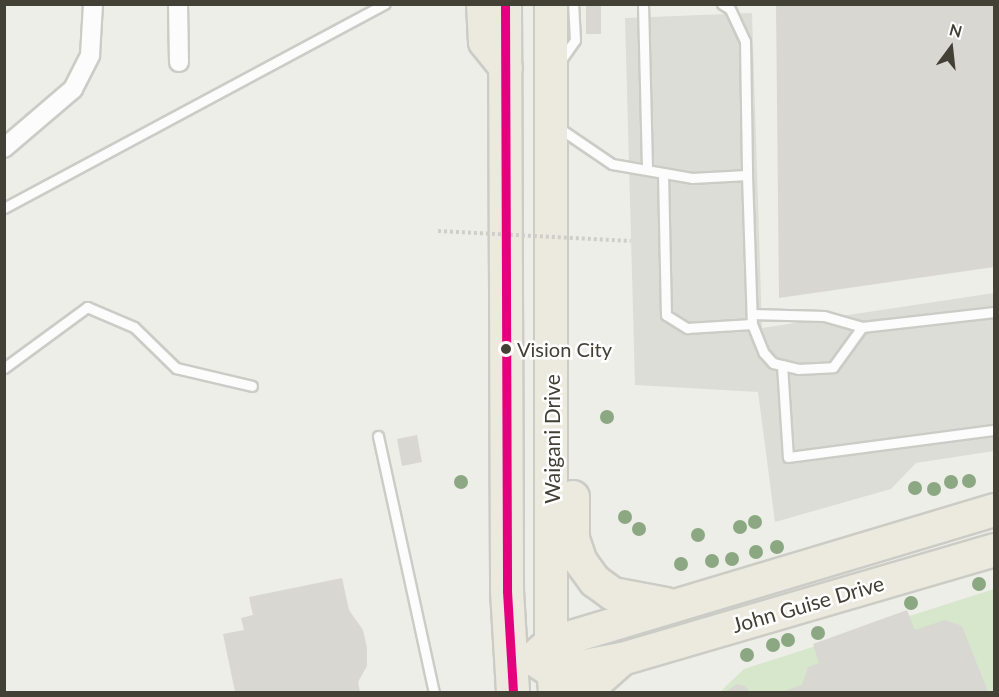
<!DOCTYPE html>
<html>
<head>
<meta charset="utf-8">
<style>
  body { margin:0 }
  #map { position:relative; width:999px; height:697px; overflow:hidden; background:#eeeee9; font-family:Lato,sans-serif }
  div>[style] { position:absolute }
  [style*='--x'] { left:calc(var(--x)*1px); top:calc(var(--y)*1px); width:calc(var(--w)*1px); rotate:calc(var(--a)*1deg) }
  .green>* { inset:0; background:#d6e7cb }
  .parking>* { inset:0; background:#ddddd8 }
  .building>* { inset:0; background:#d8d7d1 }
  .roads { filter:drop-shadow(2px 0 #ccccc7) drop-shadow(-2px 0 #ccccc7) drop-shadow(0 2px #ccccc7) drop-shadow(0 -2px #ccccc7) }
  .service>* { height:9px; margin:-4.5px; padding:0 4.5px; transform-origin:4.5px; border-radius:4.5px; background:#fcfcfc }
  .minor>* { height:18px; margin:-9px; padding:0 9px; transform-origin:9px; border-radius:9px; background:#fcfcfc }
  .trunk>* { height:32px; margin:-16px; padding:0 16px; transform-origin:16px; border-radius:16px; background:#eceade }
  .path-bridge>* { height:4px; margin-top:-2px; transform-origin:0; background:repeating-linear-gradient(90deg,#cfceca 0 3px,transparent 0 6px) }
  .bus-1>* { height:9px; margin:-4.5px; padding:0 4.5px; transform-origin:4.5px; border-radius:4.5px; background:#e5007d }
  .trees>* { width:14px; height:14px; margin:-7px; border-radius:50%; background:#8ca883 }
  .dots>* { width:16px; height:16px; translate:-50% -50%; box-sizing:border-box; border:3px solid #fff; border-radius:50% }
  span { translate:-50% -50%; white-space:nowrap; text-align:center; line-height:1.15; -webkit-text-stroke:5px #fff; paint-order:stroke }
  .bus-label { font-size:20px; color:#434036 }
  .left { translate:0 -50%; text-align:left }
  .street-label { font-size:21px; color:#434036 }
  .frame { position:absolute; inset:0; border:6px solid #434036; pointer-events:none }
  .north { position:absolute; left:921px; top:18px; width:60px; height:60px; -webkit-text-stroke:4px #fff; paint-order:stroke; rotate:15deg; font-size:16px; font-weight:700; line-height:24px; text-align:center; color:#434036 }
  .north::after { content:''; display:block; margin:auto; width:21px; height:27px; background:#434036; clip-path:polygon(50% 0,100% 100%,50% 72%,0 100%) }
</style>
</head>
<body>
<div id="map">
  <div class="green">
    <i style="clip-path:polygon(994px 589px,994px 692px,720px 692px,744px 669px)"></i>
  </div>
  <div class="parking">
    <i style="clip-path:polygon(752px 13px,762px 328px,994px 293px,994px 451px,916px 463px,891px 489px,775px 522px,758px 392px,635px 385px,625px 18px)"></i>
  </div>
  <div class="building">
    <i style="clip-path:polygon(586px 4px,601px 4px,601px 34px,586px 34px)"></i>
    <i style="clip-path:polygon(776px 4px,994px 4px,994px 267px,779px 298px)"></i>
    <i style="clip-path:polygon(417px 435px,422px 462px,402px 466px,397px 439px)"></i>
    <i style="clip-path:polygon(342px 578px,349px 610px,363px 630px,367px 648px,367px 666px,358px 682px,360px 692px,235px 692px,223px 634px,244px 630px,241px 618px,253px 615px,249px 597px)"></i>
    <i style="clip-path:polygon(907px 610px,915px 630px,945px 620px,962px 626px,988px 692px,781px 692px,802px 685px,808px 667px,819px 663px,813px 644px)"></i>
    <i style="clip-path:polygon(737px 684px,745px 686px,750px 692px,725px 692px)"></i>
  </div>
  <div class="roads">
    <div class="service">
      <i style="--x:643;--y:4;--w:163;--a:88.6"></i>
      <i style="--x:722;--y:4;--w:9;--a:32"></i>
      <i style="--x:730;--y:9;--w:35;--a:65"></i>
      <i style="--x:745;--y:41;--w:134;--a:89.1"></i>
      <i style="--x:561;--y:60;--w:24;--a:-55"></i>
      <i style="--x:575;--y:40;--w:36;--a:-93"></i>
      <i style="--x:559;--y:128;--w:64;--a:34.2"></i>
      <i style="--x:612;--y:164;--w:81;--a:9.9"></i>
      <i style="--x:692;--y:178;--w:55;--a:-3.1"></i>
      <i style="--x:747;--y:175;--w:149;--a:88.1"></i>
      <i style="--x:752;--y:324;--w:31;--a:68"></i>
      <i style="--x:764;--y:353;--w:13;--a:48"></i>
      <i style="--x:773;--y:363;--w:26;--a:13"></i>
      <i style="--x:798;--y:369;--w:35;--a:-3"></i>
      <i style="--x:833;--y:367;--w:49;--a:-54.1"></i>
      <i style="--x:862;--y:327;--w:133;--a:-6.5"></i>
      <i style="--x:663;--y:173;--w:142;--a:88.8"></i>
      <i style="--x:666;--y:315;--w:25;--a:32"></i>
      <i style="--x:687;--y:328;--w:65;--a:-3.5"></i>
      <i style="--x:4;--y:208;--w:432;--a:-28.2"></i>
      <i style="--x:752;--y:314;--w:72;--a:1.6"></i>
      <i style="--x:824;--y:316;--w:40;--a:16"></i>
      <i style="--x:782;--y:365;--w:92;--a:86.3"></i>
      <i style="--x:788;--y:457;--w:208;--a:-7.5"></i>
      <i style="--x:4;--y:368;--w:103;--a:-36.3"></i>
      <i style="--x:87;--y:307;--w:51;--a:23.1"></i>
      <i style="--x:134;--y:327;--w:59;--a:44.3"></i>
      <i style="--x:176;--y:368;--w:78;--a:13.3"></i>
      <i style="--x:378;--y:436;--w:262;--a:77.7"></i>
    </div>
    <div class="minor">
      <i style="--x:178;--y:4;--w:58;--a:89"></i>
      <i style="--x:4;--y:148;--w:91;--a:-40.5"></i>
      <i style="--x:73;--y:89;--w:38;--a:-63"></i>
      <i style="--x:90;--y:55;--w:51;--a:-86.6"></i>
    </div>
    <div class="trunk">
      <i style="--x:483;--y:4;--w:38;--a:87"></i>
      <i style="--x:485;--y:42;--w:33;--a:51"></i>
      <i style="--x:505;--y:4;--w:587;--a:89.8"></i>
      <i style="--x:507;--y:591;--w:101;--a:86.6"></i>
      <i style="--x:551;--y:4;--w:639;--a:90"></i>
      <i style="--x:551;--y:643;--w:49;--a:85.3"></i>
      <i style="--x:573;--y:497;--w:42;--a:90"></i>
      <i style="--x:573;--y:539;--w:24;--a:71"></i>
      <i style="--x:581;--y:562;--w:24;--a:54"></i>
      <i style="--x:595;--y:581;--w:22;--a:36"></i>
      <i style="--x:613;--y:594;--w:54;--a:10.7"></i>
      <i style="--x:537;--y:655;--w:18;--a:-41"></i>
      <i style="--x:551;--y:643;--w:463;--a:-16.7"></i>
      <i style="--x:535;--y:660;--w:22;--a:34"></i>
      <i style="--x:553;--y:672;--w:70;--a:-10.7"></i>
      <i style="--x:622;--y:659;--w:388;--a:-16.3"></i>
      <i style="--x:585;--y:692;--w:48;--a:-41.6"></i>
    </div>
  </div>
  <div class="path-bridge">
    <i style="--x:438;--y:231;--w:193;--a:3"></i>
  </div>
  <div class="bus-1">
    <i style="--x:505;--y:4;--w:587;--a:89.8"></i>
    <i style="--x:507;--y:591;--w:101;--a:86.6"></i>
  </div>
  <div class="trees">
    <i style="left:607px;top:417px"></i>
    <i style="left:969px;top:481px"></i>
    <i style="left:461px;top:482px"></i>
    <i style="left:951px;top:482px"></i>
    <i style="left:915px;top:488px"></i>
    <i style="left:934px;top:489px"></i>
    <i style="left:625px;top:517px"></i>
    <i style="left:755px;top:522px"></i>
    <i style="left:740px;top:527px"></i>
    <i style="left:639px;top:529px"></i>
    <i style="left:698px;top:535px"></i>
    <i style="left:777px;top:547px"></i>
    <i style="left:756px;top:552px"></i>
    <i style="left:732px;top:559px"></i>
    <i style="left:712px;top:561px"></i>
    <i style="left:681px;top:564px"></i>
    <i style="left:979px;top:584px"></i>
    <i style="left:911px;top:603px"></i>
    <i style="left:818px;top:633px"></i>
    <i style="left:788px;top:640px"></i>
    <i style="left:773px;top:645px"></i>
    <i style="left:747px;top:655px"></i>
  </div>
  <div class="dots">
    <i style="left:506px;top:349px;background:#434036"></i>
  </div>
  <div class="bus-label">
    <span class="left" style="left:517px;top:349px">Vision City</span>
  </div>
  <div class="street-label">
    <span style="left:552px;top:439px;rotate:-90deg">Waigani Drive</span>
    <span style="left:808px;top:604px;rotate:-16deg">John Guise Drive</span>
  </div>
  <div class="frame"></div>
  <div class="north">N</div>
</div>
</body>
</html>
